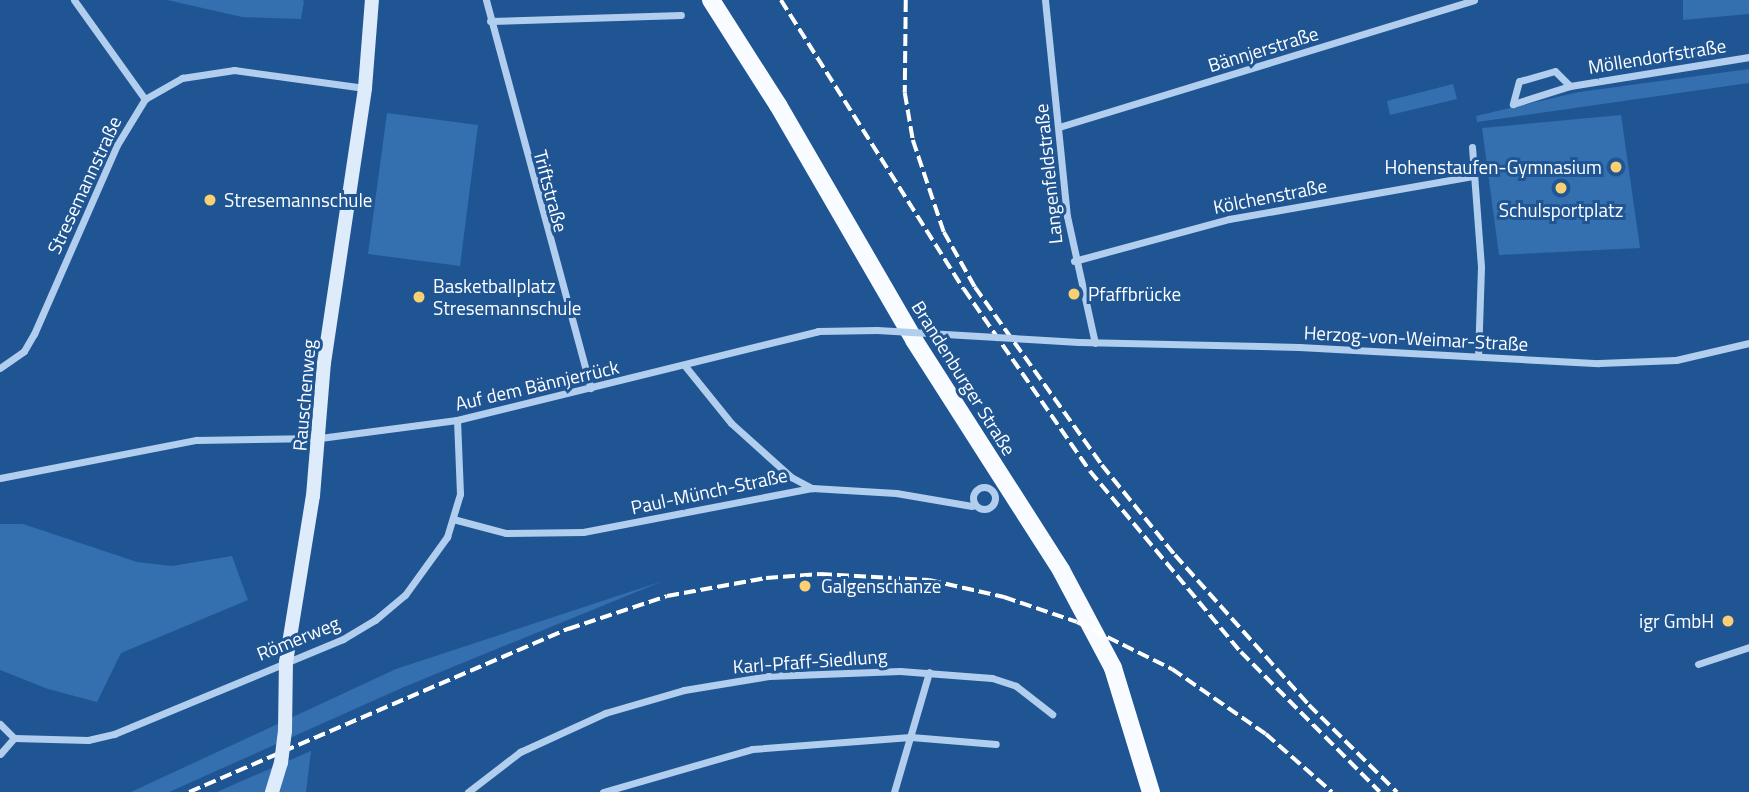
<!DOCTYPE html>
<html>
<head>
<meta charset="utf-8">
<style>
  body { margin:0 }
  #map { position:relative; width:1749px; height:792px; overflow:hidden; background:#205593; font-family:"Titillium Web",sans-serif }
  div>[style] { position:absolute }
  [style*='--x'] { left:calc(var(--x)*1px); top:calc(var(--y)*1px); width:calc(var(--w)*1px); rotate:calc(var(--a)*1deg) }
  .green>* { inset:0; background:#346fb0 }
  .street>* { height:7px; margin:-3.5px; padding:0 3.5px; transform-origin:3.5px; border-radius:3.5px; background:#b2ceee }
  .street>.ring { margin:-3.5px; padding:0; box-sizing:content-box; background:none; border:7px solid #b2ceee; border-radius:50% }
  .secondary>* { height:14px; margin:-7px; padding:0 7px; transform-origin:7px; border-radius:7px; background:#deebfa }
  .primary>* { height:18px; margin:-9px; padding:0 9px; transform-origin:9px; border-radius:9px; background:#f8fbff }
  .rail>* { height:3.5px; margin-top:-1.75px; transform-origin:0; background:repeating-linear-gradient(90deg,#fff 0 12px,transparent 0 17px) }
  .street-bridge>* { height:7px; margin:-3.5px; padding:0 3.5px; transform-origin:3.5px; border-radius:3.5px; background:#b2ceee }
  .secondary-bridge>* { height:14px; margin:-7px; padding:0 7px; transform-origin:7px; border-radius:7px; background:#deebfa }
  .dots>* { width:19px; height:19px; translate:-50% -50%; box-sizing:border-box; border:4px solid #205593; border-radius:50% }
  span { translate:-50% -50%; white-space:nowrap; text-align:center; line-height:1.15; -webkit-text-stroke:6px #205593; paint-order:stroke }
  .street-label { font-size:19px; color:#fff }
  .poi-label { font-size:19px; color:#fff }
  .right { translate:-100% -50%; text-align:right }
  .left { translate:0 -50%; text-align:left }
</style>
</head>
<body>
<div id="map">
  <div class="green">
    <i style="clip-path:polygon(167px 0,302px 0,304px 1px,301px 19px,242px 17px)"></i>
    <i style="clip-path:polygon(1683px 0,1749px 0,1749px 14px,1683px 20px)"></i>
    <i style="clip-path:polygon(1749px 69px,1749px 83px,1477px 122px,1476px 116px,1579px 92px)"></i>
    <i style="clip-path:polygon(1453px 84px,1457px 99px,1390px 115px,1387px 101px)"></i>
    <i style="clip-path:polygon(387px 113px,478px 125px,460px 266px,368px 254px)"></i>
    <i style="clip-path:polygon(1621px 115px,1640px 248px,1499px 255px,1482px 128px)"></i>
    <i style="clip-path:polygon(0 524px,23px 524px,137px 562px,172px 566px,232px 556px,248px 600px,121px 653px,97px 702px,48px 689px,0 670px)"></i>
    <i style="clip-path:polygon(663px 581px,404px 687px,169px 792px,131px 792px,396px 669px)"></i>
    <i style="clip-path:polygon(311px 751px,306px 792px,217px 792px,244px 780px)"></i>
  </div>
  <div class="street">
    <i style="--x:74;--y:0;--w:122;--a:54.4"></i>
    <i style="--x:486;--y:0;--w:402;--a:74.9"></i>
    <i style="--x:1045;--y:0;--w:217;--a:84.2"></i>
    <i style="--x:1067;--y:216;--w:130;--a:77.6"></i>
    <i style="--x:490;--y:21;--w:191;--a:-1.8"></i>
    <i style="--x:1570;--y:86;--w:21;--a:-135"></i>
    <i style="--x:1555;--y:71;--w:37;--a:164"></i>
    <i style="--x:1519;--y:81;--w:24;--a:105"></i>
    <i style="--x:1513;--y:104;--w:60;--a:-17.5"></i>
    <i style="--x:1570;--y:86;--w:181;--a:-9.2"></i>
    <i style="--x:1059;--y:127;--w:434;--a:-17"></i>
    <i style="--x:1472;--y:147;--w:120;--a:85.7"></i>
    <i style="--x:1481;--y:267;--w:89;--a:91.9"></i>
    <i style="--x:1074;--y:261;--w:161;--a:-15.2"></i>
    <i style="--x:1229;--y:219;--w:249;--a:-10"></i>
    <i style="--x:1079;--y:342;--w:220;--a:1.3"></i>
    <i style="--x:1299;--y:347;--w:300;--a:3.1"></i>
    <i style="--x:1599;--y:363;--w:77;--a:-2.2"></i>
    <i style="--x:1676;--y:360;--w:75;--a:-13.1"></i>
    <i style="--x:685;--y:366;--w:73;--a:51.1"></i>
    <i style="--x:731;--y:423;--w:81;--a:42"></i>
    <i style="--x:791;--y:477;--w:24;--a:28"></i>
    <i style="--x:0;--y:368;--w:29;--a:-35"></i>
    <i style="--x:24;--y:351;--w:20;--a:-60"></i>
    <i style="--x:34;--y:334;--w:206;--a:-66.3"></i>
    <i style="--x:117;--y:145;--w:54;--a:-58.7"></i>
    <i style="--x:145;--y:99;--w:43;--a:-29.6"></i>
    <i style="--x:182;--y:78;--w:53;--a:-8.7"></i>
    <i style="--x:234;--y:70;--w:132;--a:7.8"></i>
    <i style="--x:0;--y:478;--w:200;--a:-11"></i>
    <i style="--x:196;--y:440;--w:124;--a:-0.9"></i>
    <i style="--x:320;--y:438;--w:138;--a:-7.5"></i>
    <i style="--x:457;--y:420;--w:372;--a:-13.8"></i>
    <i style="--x:818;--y:331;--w:59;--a:-1"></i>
    <i class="ring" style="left:973px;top:487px;width:15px;height:15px"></i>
    <i style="--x:453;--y:519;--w:55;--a:14.8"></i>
    <i style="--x:506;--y:533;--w:77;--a:-0.7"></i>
    <i style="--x:583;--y:532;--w:233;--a:-10.9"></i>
    <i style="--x:812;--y:488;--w:84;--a:3.4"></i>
    <i style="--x:896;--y:493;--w:77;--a:9.7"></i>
    <i style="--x:1698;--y:664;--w:54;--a:-18.4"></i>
    <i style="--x:0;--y:724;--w:20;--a:45"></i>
    <i style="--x:14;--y:738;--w:21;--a:131"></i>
    <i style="--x:14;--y:738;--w:74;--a:1.5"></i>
    <i style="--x:88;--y:740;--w:27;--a:-13"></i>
    <i style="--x:114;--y:734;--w:248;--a:-22.5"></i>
    <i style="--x:343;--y:639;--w:37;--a:-31"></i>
    <i style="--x:375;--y:620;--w:39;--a:-40"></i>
    <i style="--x:405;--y:595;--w:72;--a:-54.1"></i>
    <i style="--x:447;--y:537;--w:45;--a:-73.2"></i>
    <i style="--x:460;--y:494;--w:74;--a:-92.3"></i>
    <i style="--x:468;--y:792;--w:66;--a:-37.6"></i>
    <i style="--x:520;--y:752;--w:94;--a:-24.6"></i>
    <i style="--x:605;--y:713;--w:82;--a:-16.2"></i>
    <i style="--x:684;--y:690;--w:86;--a:-9.4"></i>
    <i style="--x:769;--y:676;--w:131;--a:-2.2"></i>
    <i style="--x:900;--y:671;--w:92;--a:4.4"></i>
    <i style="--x:992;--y:678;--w:25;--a:18"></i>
    <i style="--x:1016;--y:686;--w:46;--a:37.9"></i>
    <i style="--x:603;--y:792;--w:155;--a:-16.1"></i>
    <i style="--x:752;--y:749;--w:159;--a:-4.3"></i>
    <i style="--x:911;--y:737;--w:85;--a:4.7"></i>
    <i style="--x:894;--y:792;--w:125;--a:-73.7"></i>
  </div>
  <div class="secondary">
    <i style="--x:285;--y:731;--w:69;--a:-89.2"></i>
    <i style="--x:286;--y:662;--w:168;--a:-80.8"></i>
    <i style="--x:313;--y:496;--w:133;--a:-85.3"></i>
    <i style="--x:324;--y:363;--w:278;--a:-81.5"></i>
    <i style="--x:365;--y:88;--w:88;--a:-85.5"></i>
    <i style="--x:272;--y:792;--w:30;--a:-73"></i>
  </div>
  <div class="primary">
    <i style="--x:711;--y:0;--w:125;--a:57.5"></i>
    <i style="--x:778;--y:105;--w:272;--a:59.9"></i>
    <i style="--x:914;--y:340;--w:273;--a:57.4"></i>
    <i style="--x:1061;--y:570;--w:111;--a:62"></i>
    <i style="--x:1113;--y:668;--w:130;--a:73"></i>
  </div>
  <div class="rail">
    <i style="--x:781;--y:0;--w:342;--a:57.7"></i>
    <i style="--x:964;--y:289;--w:221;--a:55.3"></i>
    <i style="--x:1090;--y:471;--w:236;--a:50.2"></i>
    <i style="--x:1241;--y:652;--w:197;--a:45.2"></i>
    <i style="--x:906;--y:0;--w:93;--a:90.6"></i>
    <i style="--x:905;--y:93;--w:48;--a:80.3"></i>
    <i style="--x:913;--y:140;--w:97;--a:71.4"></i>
    <i style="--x:944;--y:232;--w:63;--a:60.6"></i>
    <i style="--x:975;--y:287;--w:219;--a:54.5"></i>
    <i style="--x:1102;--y:465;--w:116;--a:51"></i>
    <i style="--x:1175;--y:555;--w:201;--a:48.2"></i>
    <i style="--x:1309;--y:705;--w:124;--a:44.7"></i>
    <i style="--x:189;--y:792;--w:413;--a:-23.3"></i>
    <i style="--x:568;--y:629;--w:104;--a:-18.4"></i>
    <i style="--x:667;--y:596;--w:101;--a:-10.3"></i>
    <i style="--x:766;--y:578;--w:54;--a:-4.2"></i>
    <i style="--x:820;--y:574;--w:109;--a:3.2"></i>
    <i style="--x:929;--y:580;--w:77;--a:12.8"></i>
    <i style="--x:1004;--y:597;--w:77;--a:18.9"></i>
    <i style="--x:1077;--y:622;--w:106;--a:26.3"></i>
    <i style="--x:1172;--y:669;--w:114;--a:34.7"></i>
    <i style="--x:1266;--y:734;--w:88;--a:41.3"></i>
  </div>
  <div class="street-bridge">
    <i style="--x:877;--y:330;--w:202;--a:3.4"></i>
  </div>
  <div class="secondary-bridge">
    <i style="--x:281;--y:763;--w:32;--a:-83"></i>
  </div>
  <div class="dots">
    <i style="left:1616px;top:167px;background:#fbd072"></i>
    <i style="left:1561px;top:188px;background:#fbd072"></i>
    <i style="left:210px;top:200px;background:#fbd072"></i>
    <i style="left:1074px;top:294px;background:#fbd072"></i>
    <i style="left:419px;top:297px;background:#fbd072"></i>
    <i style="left:805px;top:586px;background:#fbd072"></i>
    <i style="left:1728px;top:621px;background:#fbd072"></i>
  </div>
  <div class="street-label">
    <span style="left:1263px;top:49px;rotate:-17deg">Bännjerstraße</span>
    <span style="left:1657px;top:56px;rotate:-9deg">Möllendorfstraße</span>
    <span style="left:1048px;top:174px;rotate:-96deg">Langenfeldstraße</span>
    <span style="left:84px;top:185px;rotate:-65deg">Stresemannstraße</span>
    <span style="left:551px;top:191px;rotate:75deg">Triftstraße</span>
    <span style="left:1270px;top:196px;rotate:-11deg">Kölchenstraße</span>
    <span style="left:1416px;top:338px;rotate:3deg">Herzog-von-Weimar-Straße</span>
    <span style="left:964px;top:378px;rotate:58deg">Brandenburger Straße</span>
    <span style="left:537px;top:385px;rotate:-13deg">Auf dem Bännjerrück</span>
    <span style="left:304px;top:395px;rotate:-85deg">Rauschenweg</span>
    <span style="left:709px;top:491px;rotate:-12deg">Paul-Münch-Straße</span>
    <span style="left:298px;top:638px;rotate:-22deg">Römerweg</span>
    <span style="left:810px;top:661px;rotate:-4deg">Karl-Pfaff-Siedlung</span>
  </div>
  <div class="poi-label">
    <span class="right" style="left:1602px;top:167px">Hohenstaufen-Gymnasium</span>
    <span class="left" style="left:224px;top:200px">Stresemannschule</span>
    <span style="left:1561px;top:210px">Schulsportplatz</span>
    <span class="left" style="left:433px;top:297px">Basketballplatz<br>Stresemannschule</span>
    <span class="left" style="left:1088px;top:294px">Pfaffbrücke</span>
    <span class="left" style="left:821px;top:586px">Galgenschanze</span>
    <span class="right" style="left:1714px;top:621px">igr GmbH</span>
  </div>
</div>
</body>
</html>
